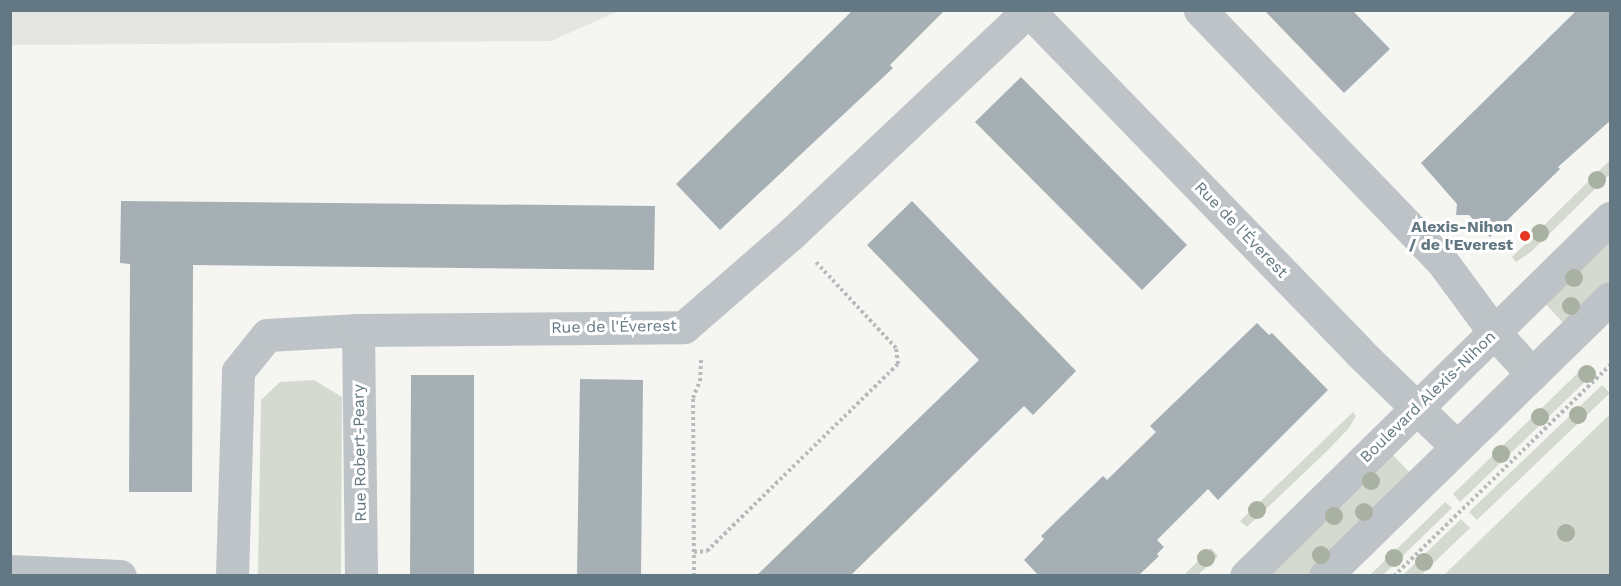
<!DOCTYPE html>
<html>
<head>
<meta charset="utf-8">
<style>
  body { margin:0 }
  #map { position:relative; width:1621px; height:586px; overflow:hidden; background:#f5f5f1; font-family:"Work Sans",sans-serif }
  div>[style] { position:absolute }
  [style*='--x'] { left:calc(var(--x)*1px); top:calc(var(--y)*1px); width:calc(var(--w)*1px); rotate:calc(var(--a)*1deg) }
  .built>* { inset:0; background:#e5e6e4 }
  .green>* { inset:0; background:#d5dad0 }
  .building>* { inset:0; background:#a6b0b4 }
  .path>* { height:4px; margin-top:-2px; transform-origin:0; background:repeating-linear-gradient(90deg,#b7bbbd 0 3px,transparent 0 6px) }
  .minor>* { height:33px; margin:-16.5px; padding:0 16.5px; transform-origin:16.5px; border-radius:16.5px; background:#bdc3c6 }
  .trees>* { width:18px; height:18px; margin:-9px; border-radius:50%; background:#a9b1a2 }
  .dots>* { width:16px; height:16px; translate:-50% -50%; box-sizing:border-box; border:3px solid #fff; border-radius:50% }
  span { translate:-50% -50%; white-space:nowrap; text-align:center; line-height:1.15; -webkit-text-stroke:6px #fff; paint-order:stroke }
  .poi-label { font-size:16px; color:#637883; font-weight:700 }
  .right { translate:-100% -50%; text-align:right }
  .street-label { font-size:16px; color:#637883 }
  .frame { position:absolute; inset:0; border:12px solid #637883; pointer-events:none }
</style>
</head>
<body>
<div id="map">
  <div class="built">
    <i style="clip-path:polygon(10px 11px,11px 10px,619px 11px,551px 41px,11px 45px)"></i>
  </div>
  <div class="green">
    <i style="clip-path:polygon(1610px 160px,1610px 174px,1531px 252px,1516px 262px,1512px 257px)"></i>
    <i style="clip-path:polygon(1610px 234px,1610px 282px,1566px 326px,1542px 300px)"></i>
    <i style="clip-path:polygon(1586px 365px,1594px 373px,1460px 502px,1453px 494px)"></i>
    <i style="clip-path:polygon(314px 380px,342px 397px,341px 575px,258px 576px,261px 400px,280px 382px)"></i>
    <i style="clip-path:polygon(1602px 385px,1610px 393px,1477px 520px,1469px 512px)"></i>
    <i style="clip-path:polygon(1353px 412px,1356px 416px,1349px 428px,1327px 451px,1247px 527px,1240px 521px)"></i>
    <i style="clip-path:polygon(1610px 414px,1610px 575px,1444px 575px)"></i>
    <i style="clip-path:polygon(1388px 450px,1412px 475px,1309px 575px,1258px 576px)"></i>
    <i style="clip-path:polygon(1445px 502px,1452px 508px,1383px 575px,1370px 575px)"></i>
    <i style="clip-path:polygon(1461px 519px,1470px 528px,1421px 575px,1403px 575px)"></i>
    <i style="clip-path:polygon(1211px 548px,1218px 556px,1198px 575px,1184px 575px)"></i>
  </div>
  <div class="building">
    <i style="clip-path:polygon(853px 10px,945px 10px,890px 65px,893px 68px,720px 230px,676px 184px)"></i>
    <i style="clip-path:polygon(1264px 10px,1352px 10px,1390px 49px,1344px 93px)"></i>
    <i style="clip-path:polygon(1577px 10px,1611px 10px,1611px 120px,1558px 167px,1560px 169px,1490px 237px,1469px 215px,1456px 215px,1457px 204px,1421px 163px)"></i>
    <i style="clip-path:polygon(1021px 77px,1187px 245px,1142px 290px,975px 122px)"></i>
    <i style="clip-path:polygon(121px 201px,655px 206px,654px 270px,193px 265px,192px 492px,129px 492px,130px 264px,120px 263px)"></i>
    <i style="clip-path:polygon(912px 201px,1076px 371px,1033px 415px,1024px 406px,850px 576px,756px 576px,979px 360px,867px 245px)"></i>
    <i style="clip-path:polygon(1257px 323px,1269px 335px,1272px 333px,1328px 390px,1218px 500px,1208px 489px,1157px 540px,1164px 547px,1157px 554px,1159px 556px,1138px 576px,1039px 576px,1024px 560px,1044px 539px,1041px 536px,1103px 476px,1107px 480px,1156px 432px,1150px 426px)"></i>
    <i style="clip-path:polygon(411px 375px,474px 375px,474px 576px,410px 576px)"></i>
    <i style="clip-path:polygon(580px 379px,643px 380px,641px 576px,577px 576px)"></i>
  </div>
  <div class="path">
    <i style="--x:694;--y:552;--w:13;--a:-4"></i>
    <i style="--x:707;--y:551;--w:267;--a:-44.4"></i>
    <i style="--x:898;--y:364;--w:16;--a:-97"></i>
    <i style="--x:896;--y:348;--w:119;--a:-133"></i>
    <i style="--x:694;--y:576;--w:178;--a:-90.3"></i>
    <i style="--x:693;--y:398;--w:18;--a:-68"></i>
    <i style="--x:700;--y:381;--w:21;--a:-87"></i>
    <i style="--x:1394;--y:576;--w:302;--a:-44.3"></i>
  </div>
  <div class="minor">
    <i style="--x:1028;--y:10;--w:476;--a:45.9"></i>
    <i style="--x:1359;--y:352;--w:136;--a:44.1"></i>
    <i style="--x:1200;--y:10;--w:347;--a:46.1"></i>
    <i style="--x:1441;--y:260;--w:89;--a:53.6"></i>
    <i style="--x:1494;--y:332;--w:57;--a:47.9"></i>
    <i style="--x:358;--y:330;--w:246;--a:89.3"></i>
    <i style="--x:10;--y:571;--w:110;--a:2.6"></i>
    <i style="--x:232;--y:576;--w:205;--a:-88.3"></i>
    <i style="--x:238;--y:371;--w:46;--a:-51.1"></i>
    <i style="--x:267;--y:335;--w:91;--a:-3.1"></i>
    <i style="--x:358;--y:330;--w:326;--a:-0.5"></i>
    <i style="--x:684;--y:327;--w:140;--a:-41"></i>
    <i style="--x:790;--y:235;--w:327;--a:-43.3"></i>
    <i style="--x:1246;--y:576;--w:511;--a:-44.52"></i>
    <i style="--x:1325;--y:576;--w:398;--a:-44.3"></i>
  </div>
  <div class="trees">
    <i style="left:1597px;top:180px"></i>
    <i style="left:1540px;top:233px"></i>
    <i style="left:1574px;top:278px"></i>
    <i style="left:1571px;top:306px"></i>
    <i style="left:1587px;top:374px"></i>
    <i style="left:1578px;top:415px"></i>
    <i style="left:1540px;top:417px"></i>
    <i style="left:1501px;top:454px"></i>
    <i style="left:1371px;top:481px"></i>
    <i style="left:1257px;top:510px"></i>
    <i style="left:1364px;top:512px"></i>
    <i style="left:1334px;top:516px"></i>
    <i style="left:1566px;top:533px"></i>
    <i style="left:1321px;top:555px"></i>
    <i style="left:1206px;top:558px"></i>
    <i style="left:1394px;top:558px"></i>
    <i style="left:1424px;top:562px"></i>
  </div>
  <div class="dots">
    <i style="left:1525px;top:236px;background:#e53621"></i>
  </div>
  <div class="poi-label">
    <span class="right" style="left:1513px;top:236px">Alexis-Nihon<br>/ de l'Everest</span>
  </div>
  <div class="street-label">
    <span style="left:1241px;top:230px;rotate:46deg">Rue de l'Éverest</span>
    <span style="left:614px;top:327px;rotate:-1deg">Rue de l'Éverest</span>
    <span style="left:1428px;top:397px;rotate:-44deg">Boulevard Alexis-Nihon</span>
    <span style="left:360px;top:453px;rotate:-91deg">Rue Robert-Peary</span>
  </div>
  <div class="frame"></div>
</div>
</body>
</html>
